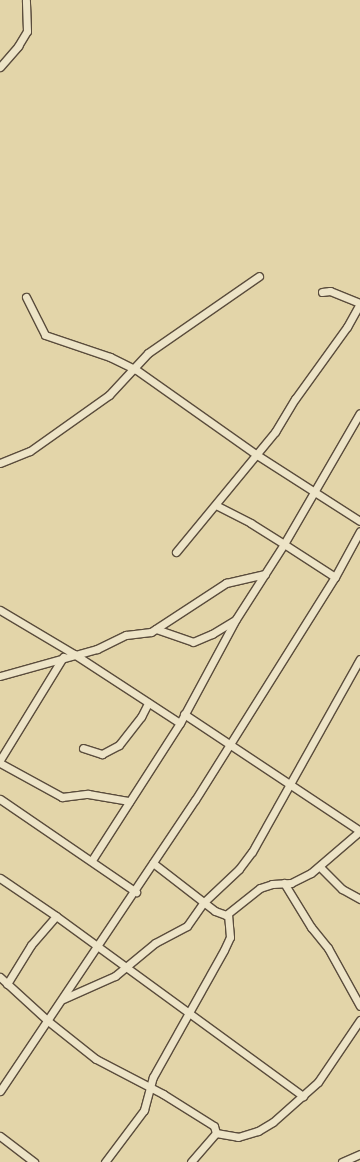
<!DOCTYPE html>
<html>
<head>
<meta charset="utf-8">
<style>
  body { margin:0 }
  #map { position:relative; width:360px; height:1162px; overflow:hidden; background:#e3d5a9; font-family:"Gentium Book Plus",serif }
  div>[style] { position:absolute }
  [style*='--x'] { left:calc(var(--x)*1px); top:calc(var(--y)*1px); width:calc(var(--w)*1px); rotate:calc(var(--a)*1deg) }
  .roads { filter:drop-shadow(1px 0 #5a4c3c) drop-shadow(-1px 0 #5a4c3c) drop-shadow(0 1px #5a4c3c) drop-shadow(0 -1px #5a4c3c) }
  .street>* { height:7px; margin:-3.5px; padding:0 3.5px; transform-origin:3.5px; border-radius:3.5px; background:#ede4c7 }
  span { translate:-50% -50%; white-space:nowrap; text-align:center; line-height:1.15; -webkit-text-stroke:3px #ede4c7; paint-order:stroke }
</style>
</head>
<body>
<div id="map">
  <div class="roads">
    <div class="street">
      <i style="--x:0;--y:67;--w:28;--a:-49"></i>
      <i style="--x:18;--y:46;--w:17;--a:-59"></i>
      <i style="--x:27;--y:31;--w:31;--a:-92"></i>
      <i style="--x:322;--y:292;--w:8;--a:-7"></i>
      <i style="--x:330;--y:291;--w:32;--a:22"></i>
      <i style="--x:26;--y:297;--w:42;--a:63.4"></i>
      <i style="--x:45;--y:335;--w:69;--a:18.7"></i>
      <i style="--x:110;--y:357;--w:28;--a:26"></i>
      <i style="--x:135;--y:369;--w:149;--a:35.2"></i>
      <i style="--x:257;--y:455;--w:122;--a:32.7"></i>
      <i style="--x:0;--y:463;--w:32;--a:-22"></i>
      <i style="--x:30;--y:451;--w:97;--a:-35.3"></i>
      <i style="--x:109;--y:395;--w:57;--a:-47.1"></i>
      <i style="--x:148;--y:353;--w:135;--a:-34.7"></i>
      <i style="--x:176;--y:552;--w:156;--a:-50.5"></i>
      <i style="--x:275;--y:432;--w:39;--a:-59"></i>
      <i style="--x:295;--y:399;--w:89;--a:-54.2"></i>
      <i style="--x:347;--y:327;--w:26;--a:-61"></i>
      <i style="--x:335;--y:577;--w:61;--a:-147.1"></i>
      <i style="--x:284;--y:544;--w:151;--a:-59.9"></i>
      <i style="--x:0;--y:610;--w:86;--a:30.7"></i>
      <i style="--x:74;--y:654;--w:126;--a:33.1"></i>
      <i style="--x:156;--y:629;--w:39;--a:19"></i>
      <i style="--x:193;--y:642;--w:21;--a:-23"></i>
      <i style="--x:212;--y:634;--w:26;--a:-31"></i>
      <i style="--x:0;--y:676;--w:101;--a:-15.6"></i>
      <i style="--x:97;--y:649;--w:32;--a:-26"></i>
      <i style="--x:126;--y:635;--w:25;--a:-7"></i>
      <i style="--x:151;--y:632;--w:90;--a:-33.2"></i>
      <i style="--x:226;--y:583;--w:40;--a:-13"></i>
      <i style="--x:184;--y:714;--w:211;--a:33.6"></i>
      <i style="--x:83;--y:748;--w:20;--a:18"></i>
      <i style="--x:102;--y:754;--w:19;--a:-28"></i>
      <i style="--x:119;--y:745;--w:36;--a:-52"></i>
      <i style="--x:141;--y:717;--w:16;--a:-63"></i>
      <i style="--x:0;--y:760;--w:121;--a:-58.5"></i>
      <i style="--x:0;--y:763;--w:71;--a:28.7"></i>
      <i style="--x:62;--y:797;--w:26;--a:-7"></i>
      <i style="--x:88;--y:794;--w:42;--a:9.7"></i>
      <i style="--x:0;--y:799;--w:165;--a:34.4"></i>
      <i style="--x:92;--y:860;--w:163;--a:-57.3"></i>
      <i style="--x:180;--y:723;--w:118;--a:-61.7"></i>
      <i style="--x:236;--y:619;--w:89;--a:-57.4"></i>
      <i style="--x:284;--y:544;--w:39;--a:-148"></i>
      <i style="--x:251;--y:523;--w:38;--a:-153"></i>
      <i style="--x:153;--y:863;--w:78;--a:37.7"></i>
      <i style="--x:215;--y:911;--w:12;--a:20"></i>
      <i style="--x:226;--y:915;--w:43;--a:-38.5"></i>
      <i style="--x:260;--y:888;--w:13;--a:-18"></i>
      <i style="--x:272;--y:884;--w:19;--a:-3"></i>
      <i style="--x:291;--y:883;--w:22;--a:-27"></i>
      <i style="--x:311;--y:873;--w:65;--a:-40.6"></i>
      <i style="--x:320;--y:867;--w:31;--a:45"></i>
      <i style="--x:342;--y:889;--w:21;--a:29"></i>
      <i style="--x:0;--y:878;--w:68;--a:34.2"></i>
      <i style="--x:56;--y:916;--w:306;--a:36.1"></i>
      <i style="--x:284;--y:883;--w:52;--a:58.5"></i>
      <i style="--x:311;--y:927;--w:27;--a:51"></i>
      <i style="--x:328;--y:948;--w:66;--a:61.1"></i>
      <i style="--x:0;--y:977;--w:65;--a:42.5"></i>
      <i style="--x:48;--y:1021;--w:61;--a:38.4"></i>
      <i style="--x:96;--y:1059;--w:76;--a:27.6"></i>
      <i style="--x:163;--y:1094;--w:60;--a:32.1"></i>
      <i style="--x:214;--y:1126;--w:7;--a:74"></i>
      <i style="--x:216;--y:1133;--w:38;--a:131"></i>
      <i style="--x:7;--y:984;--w:46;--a:-58.4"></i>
      <i style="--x:31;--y:945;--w:38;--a:-49"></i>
      <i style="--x:63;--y:999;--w:57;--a:-23.9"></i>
      <i style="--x:115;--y:976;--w:52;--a:-39.5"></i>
      <i style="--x:155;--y:943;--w:36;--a:-28"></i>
      <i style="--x:187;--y:926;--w:29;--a:-55"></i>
      <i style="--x:204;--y:902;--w:48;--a:-43.3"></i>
      <i style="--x:239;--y:869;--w:21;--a:-53"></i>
      <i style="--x:252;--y:852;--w:221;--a:-60.8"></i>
      <i style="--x:0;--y:1091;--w:350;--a:-56.2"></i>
      <i style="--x:195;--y:800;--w:263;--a:-57.9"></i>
      <i style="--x:335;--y:577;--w:52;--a:-61.5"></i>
      <i style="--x:216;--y:1133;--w:22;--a:10"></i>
      <i style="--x:238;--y:1137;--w:21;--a:-17"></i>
      <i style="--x:258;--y:1131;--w:17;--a:-31"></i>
      <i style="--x:273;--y:1122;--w:60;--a:-41.6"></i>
      <i style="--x:318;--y:1082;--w:75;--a:-55.9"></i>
      <i style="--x:0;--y:1136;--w:43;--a:37.4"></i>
      <i style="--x:105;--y:1162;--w:65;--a:-53.1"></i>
      <i style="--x:144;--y:1110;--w:34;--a:-75"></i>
      <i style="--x:153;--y:1077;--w:145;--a:-60.8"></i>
      <i style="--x:224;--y:950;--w:14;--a:-65"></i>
      <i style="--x:230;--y:937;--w:22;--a:-95"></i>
      <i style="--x:342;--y:1162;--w:20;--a:-24"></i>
    </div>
  </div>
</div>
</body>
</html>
